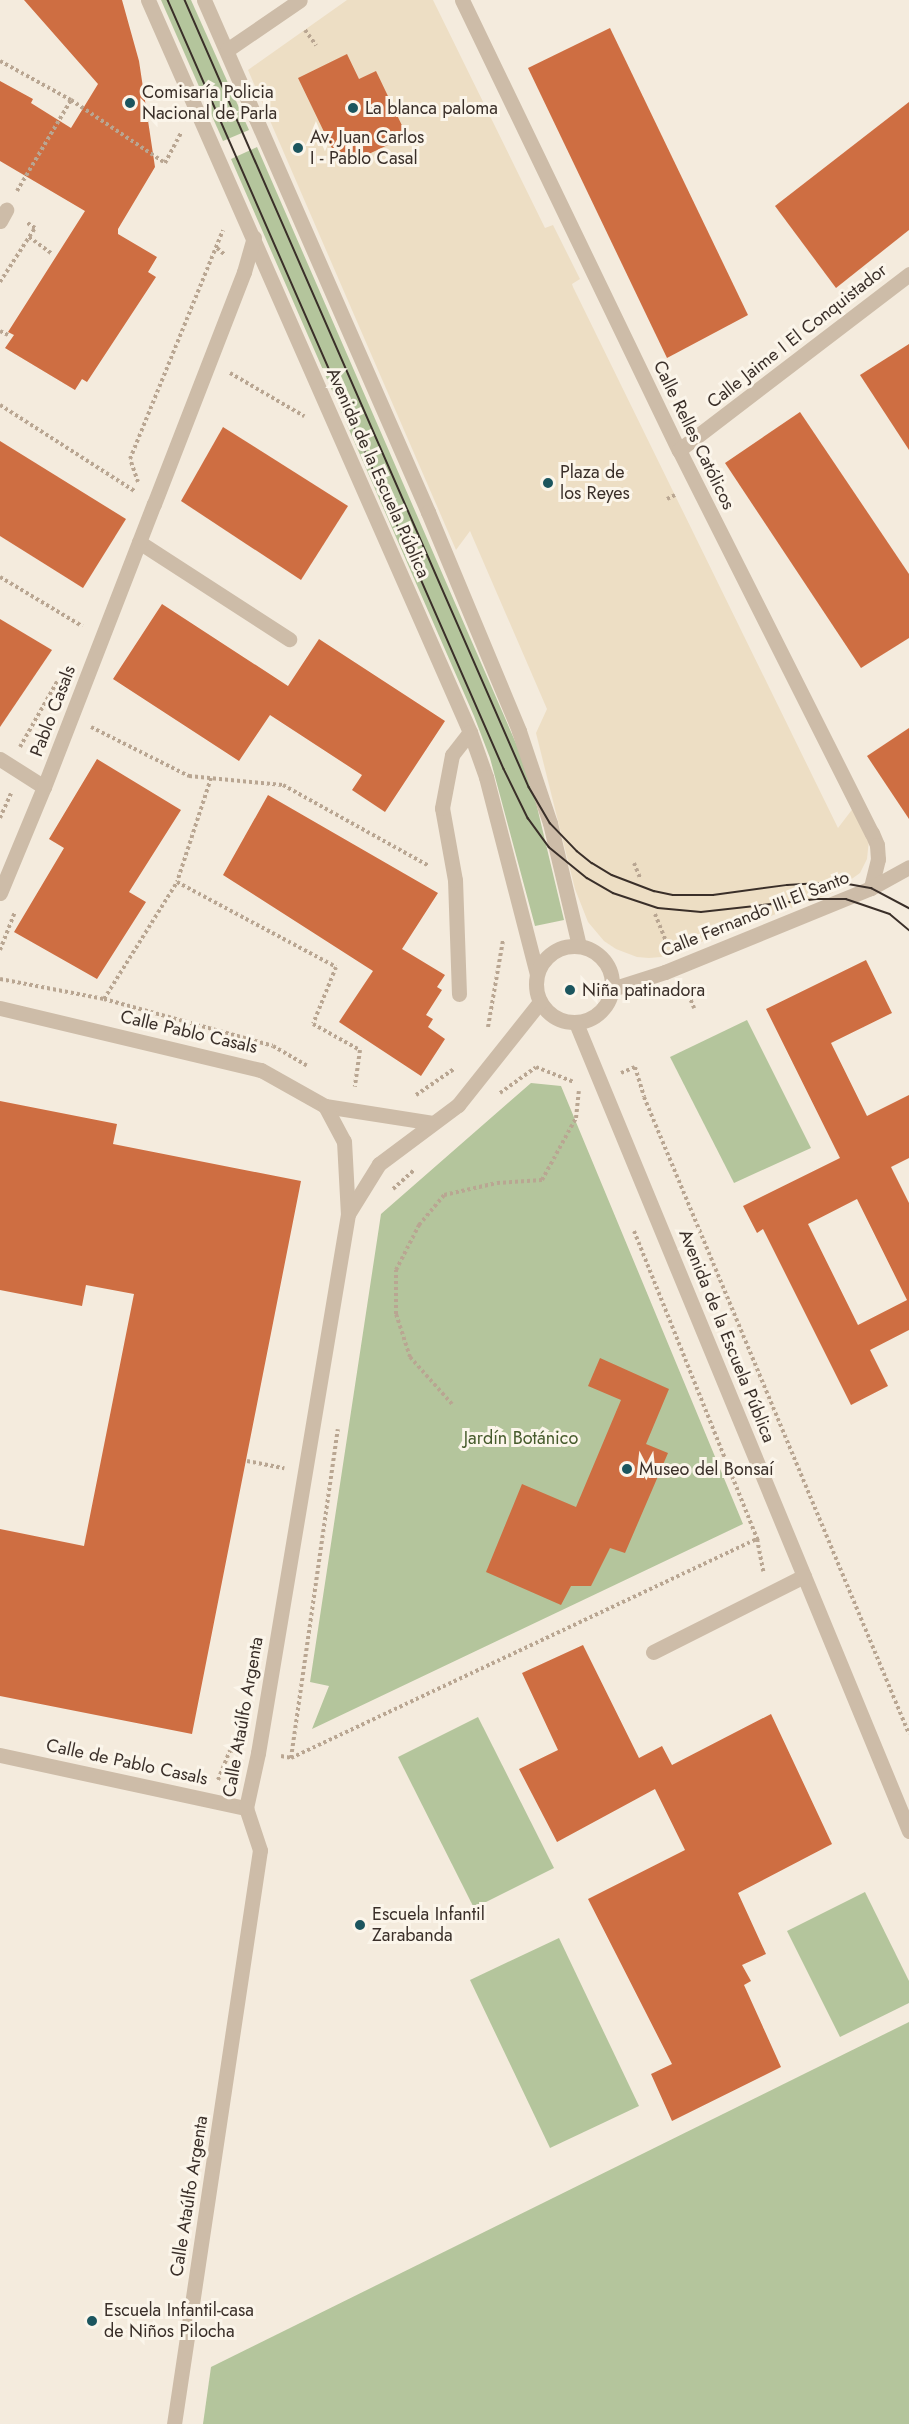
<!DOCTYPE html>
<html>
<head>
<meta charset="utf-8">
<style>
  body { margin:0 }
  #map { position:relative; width:909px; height:2424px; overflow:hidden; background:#f4ebdd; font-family:Jost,sans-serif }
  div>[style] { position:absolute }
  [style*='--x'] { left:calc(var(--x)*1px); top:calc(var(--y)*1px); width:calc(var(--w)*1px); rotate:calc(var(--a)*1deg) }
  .green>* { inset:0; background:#b4c59c }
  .plaza>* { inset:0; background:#eddec4 }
  .building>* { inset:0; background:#ce6e42 }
  .path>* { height:4px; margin-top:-2px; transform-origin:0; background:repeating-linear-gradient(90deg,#b9a692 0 3px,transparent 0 6px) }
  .minor>* { height:15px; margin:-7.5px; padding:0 7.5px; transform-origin:7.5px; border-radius:7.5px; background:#cdbca8 }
  .minor>.ring { margin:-7.5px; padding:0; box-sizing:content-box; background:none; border:15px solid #cdbca8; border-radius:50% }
  .tram>* { height:1.5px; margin:-0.75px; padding:0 0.75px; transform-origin:0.75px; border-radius:0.75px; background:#3a2f29 }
  .dots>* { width:16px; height:16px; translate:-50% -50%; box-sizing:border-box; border:3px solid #fbf5ea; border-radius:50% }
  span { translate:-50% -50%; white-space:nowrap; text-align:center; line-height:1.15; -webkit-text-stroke:6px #fbf5ea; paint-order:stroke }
  .poi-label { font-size:18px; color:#3a2f29 }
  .left { translate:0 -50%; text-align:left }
  .street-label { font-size:18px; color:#3a2f29 }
  .park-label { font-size:18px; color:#455a2b }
</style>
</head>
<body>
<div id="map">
  <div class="green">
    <i style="clip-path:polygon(161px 0,191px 0,249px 130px,223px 141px)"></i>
    <i style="clip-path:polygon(257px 147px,518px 748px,533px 790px,564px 920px,535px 926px,490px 758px,474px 716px,231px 159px)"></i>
    <i style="clip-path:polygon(747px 1020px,811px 1148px,734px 1183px,670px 1057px)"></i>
    <i style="clip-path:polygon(531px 1083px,561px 1086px,743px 1524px,312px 1729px,329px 1686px,310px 1682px,381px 1214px)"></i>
    <i style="clip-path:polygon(478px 1717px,554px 1868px,474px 1908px,398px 1757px)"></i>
    <i style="clip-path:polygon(865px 1892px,909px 1981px,909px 2003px,840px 2037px,787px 1931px)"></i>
    <i style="clip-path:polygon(559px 1938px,639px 2106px,550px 2148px,470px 1980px)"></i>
    <i style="clip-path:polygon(909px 2022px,909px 2424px,203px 2424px,211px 2367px)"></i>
  </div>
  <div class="plaza">
    <i style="clip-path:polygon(347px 0,433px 0,545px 228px,553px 225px,580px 279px,572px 284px,573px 287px,838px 828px,854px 807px,869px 840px,867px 859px,860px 873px,832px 893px,661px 957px,649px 958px,637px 957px,616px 949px,604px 941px,588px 922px,575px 889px,536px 733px,547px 709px,470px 531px,456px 550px,248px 70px)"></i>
  </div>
  <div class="building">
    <i style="clip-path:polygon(24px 0,122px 0,139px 61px,155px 167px,118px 229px,118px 234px,157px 257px,148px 272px,156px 277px,87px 382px,82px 379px,75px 390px,5px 348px,14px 335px,8px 332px,85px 211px,0 161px,0 81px,33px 99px,31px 103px,71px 128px,98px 84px)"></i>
    <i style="clip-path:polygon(610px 28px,748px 315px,667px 358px,528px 68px)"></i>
    <i style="clip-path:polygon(347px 54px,359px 79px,376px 71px,407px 136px,341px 167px,298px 78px)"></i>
    <i style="clip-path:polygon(909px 102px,909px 230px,836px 288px,775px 206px)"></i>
    <i style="clip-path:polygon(909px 344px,909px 450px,860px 375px)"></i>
    <i style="clip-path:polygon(800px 412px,909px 574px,909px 638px,861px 668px,725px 463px)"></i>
    <i style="clip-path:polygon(223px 427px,348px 506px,301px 580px,181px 501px)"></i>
    <i style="clip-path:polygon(0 441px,126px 519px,83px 588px,0 536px)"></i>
    <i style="clip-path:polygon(162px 604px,288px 686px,319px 639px,445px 721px,385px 812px,352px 790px,362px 775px,270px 715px,239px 761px,113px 679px)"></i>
    <i style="clip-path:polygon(0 619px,52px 650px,0 727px)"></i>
    <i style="clip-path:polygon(909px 728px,909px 819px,867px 756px)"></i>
    <i style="clip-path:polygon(97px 759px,181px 810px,129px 892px,146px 902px,97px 979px,14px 932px,64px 848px,49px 839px)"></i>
    <i style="clip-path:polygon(268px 795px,438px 893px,402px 949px,445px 975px,437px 987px,442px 990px,426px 1015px,433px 1019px,428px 1027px,445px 1039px,421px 1076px,339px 1022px,373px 971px,223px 875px)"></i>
    <i style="clip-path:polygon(evenodd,866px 960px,892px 1013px,831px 1043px,867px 1116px,909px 1095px,909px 1158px,891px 1167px,909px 1203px,909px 1330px,870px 1350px,888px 1386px,851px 1405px,763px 1229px,757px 1233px,743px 1206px,840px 1158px,766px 1009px,866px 960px,857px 1199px,907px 1300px,858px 1325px,808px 1224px,857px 1199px)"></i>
    <i style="clip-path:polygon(0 1101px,117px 1124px,113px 1144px,301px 1181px,192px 1734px,0 1696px,0 1529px,84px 1546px,134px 1294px,86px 1285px,82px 1306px,0 1290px)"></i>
    <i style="clip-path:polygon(600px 1358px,669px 1389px,646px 1444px,668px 1453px,625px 1553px,610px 1548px,591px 1586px,571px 1586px,561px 1605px,486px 1572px,522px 1484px,576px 1507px,621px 1400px,588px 1386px)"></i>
    <i style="clip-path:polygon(583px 1645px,639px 1758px,662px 1746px,672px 1765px,771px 1714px,832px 1844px,738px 1893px,766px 1954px,742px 1965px,751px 1981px,744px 1985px,781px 2067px,672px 2121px,651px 2074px,672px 2064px,588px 1899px,685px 1850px,655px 1789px,557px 1842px,519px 1769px,558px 1750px,522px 1673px)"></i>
  </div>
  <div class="path">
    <i style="--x:305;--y:30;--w:19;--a:54"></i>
    <i style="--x:0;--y:61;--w:81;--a:28.8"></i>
    <i style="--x:17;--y:191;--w:106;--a:-59.3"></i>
    <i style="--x:71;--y:100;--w:113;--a:33.8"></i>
    <i style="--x:165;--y:163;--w:34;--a:-62"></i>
    <i style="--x:29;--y:237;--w:29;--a:36"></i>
    <i style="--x:217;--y:248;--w:11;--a:41"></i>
    <i style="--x:0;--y:282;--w:64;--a:-57.1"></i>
    <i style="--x:35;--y:228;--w:11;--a:-146"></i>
    <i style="--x:0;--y:331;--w:9;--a:27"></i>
    <i style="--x:230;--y:373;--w:86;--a:30.2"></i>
    <i style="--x:0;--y:405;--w:161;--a:32.6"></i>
    <i style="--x:138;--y:482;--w:24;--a:-109"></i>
    <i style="--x:130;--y:459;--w:247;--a:-67.9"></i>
    <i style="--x:667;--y:499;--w:9;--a:-27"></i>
    <i style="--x:0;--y:577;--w:96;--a:30.9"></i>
    <i style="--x:91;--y:727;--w:110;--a:26.6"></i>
    <i style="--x:189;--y:776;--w:94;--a:5.5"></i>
    <i style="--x:283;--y:785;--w:167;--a:29"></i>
    <i style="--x:20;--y:747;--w:77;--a:-60.4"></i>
    <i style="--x:211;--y:778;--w:109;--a:108.1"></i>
    <i style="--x:177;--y:882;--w:180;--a:28.1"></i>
    <i style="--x:336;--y:967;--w:61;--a:112"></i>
    <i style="--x:313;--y:1024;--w:54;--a:29"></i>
    <i style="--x:360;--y:1050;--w:37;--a:98"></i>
    <i style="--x:0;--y:818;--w:27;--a:-66"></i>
    <i style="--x:634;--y:863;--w:16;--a:68"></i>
    <i style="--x:655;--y:914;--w:35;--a:68"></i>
    <i style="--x:0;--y:950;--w:41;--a:-68.5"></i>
    <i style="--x:0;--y:979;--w:106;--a:10.9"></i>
    <i style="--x:104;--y:999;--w:175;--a:15.5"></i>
    <i style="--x:273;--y:1046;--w:39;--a:30"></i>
    <i style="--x:686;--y:989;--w:21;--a:67"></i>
    <i style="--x:104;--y:999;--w:138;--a:-58"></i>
    <i style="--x:488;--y:1027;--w:88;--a:-80.2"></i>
    <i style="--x:621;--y:1073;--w:15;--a:-23"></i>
    <i style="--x:635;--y:1067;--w:31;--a:73"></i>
    <i style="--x:644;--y:1097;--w:690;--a:67.41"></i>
    <i style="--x:500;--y:1093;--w:44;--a:-35.8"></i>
    <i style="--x:536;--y:1067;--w:41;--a:21.5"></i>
    <i style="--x:416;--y:1095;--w:46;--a:-34.4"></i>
    <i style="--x:393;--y:1189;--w:28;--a:-42"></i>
    <i style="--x:634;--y:1231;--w:332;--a:68.2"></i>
    <i style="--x:757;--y:1539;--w:33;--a:79"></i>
    <i style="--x:452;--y:1404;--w:63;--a:-131.8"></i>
    <i style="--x:410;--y:1357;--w:45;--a:-108"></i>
    <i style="--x:396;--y:1314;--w:44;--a:-90"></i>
    <i style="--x:396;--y:1270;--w:51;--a:-62.9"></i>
    <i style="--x:419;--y:1225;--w:39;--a:-50"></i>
    <i style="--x:444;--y:1195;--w:54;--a:-12.8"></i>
    <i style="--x:497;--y:1183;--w:45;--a:-3.8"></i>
    <i style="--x:542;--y:1180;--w:71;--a:-61.3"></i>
    <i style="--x:576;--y:1118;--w:27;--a:-84"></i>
    <i style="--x:247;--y:1461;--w:38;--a:11"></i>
    <i style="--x:281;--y:1756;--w:10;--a:11"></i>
    <i style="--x:291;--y:1758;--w:517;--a:-25.18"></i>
    <i style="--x:291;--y:1758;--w:332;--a:-81.9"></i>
    <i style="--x:218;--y:1780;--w:32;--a:-68"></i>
    <i style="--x:230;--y:1750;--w:5;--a:11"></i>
  </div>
  <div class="minor">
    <i style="--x:148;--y:0;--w:800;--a:66.26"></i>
    <i style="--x:470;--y:732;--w:48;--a:70.4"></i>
    <i style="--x:486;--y:777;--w:203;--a:75.5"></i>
    <i style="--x:204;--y:0;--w:559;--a:66.37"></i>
    <i style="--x:428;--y:512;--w:237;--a:67.4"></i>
    <i style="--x:519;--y:731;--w:97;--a:71.4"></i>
    <i style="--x:550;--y:823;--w:126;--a:76.7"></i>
    <i style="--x:462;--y:0;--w:500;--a:64.3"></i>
    <i style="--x:679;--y:450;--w:429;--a:63.3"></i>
    <i style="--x:872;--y:833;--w:13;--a:67"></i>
    <i style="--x:877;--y:845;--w:14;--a:86"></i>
    <i style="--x:878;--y:859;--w:30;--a:104"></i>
    <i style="--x:227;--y:50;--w:88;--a:-34.4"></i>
    <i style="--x:0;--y:221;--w:13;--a:-61"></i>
    <i style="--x:679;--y:450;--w:290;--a:-37.4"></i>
    <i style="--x:139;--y:542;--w:179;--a:32.9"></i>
    <i style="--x:0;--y:759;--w:52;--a:32.5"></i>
    <i style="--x:0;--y:893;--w:115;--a:-67.5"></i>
    <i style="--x:44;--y:787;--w:304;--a:-68.8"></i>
    <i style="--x:154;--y:504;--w:249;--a:-68.8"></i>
    <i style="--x:244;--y:272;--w:36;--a:-74"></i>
    <i class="ring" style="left:536px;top:946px;width:61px;height:61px"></i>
    <i style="--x:612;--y:989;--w:56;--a:-17.8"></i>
    <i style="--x:665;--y:972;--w:222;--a:-22.2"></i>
    <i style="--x:871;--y:888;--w:43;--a:-28.9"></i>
    <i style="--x:459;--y:994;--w:114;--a:-92"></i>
    <i style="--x:455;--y:880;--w:73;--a:-100.2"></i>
    <i style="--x:442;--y:808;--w:54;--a:-79.3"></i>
    <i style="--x:452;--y:755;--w:29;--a:-52"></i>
    <i style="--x:0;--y:1008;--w:268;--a:13.4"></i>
    <i style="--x:261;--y:1070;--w:73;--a:29.4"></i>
    <i style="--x:325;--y:1106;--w:109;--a:8.9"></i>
    <i style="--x:576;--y:1023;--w:874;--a:67.6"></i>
    <i style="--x:325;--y:1106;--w:40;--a:62"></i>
    <i style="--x:344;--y:1141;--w:73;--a:86.9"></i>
    <i style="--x:653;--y:1652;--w:169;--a:-26.7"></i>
    <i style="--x:0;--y:1755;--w:252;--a:12.2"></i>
    <i style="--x:174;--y:2424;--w:580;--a:-81.48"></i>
    <i style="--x:260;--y:1850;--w:44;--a:-108.4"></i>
    <i style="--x:246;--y:1808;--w:56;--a:-77.7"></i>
    <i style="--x:258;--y:1753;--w:546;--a:-80.52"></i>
    <i style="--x:348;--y:1214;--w:59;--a:-58.2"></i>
    <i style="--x:379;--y:1164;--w:99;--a:-36.8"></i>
    <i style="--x:458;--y:1105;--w:132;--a:-51.5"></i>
  </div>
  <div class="tram">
    <i style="--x:168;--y:0;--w:839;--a:66.4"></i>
    <i style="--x:504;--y:769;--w:55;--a:63.9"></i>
    <i style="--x:528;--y:818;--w:36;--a:54"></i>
    <i style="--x:549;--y:847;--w:49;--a:39.2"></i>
    <i style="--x:587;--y:878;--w:30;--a:30"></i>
    <i style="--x:613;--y:893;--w:47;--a:18.4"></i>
    <i style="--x:658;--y:908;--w:43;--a:5.3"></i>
    <i style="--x:701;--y:912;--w:116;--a:-6.4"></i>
    <i style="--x:816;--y:899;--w:30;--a:0"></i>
    <i style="--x:846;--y:899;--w:46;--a:18.8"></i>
    <i style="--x:890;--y:914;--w:25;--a:40"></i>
    <i style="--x:185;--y:0;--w:859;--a:66.39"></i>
    <i style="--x:529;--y:787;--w:42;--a:59.7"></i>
    <i style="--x:550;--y:823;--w:39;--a:46"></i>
    <i style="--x:577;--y:851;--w:19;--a:39"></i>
    <i style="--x:592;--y:863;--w:23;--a:31"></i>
    <i style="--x:612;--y:875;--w:45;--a:20.9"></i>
    <i style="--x:654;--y:891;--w:19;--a:12"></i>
    <i style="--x:673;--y:895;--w:40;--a:0"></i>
    <i style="--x:713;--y:895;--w:75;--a:-7.7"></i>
    <i style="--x:787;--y:885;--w:50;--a:-3.4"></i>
    <i style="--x:837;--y:882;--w:35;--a:10"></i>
    <i style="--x:871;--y:888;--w:43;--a:27.8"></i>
  </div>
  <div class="dots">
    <i style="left:130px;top:103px;background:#1b555e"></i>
    <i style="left:353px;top:108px;background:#1b555e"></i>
    <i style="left:298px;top:148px;background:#1b555e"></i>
    <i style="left:548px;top:483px;background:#1b555e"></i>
    <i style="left:570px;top:990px;background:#1b555e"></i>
    <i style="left:627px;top:1469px;background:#1b555e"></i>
    <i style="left:360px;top:1925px;background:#1b555e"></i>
    <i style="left:92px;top:2321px;background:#1b555e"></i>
  </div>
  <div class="poi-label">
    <span class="left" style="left:142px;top:103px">Comisaría Policia<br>Nacional de Parla</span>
    <span class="left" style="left:365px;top:108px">La blanca paloma</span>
    <span class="left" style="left:310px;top:148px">Av. Juan Carlos<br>I - Pablo Casal</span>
    <span class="left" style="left:560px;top:483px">Plaza de<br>los Reyes</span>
    <span class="left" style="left:582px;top:990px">Niña patinadora</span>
    <span class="left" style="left:639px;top:1469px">Museo del Bonsaí</span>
    <span class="left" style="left:372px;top:1925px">Escuela Infantil<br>Zarabanda</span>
    <span class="left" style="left:104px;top:2321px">Escuela Infantil-casa<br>de Niños Pilocha</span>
  </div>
  <div class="street-label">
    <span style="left:797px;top:336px;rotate:-38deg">Calle Jaime I El Conquistador</span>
    <span style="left:694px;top:435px;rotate:64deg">Calle Relles Católicos</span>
    <span style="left:378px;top:473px;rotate:66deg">Avenida de la Escuela Pública</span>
    <span style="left:53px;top:711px;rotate:-69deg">Pablo Casals</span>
    <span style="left:755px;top:914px;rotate:-22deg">Calle Fernando III El Santo</span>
    <span style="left:189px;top:1032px;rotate:13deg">Calle Pablo Casals</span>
    <span style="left:727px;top:1336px;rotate:68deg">Avenida de la Escuela Pública</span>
    <span style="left:243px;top:1717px;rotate:-80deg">Calle Ataúlfo Argenta</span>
    <span style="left:127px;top:1762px;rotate:12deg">Calle de Pablo Casals</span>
    <span style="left:189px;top:2196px;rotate:-81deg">Calle Ataúlfo Argenta</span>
  </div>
  <div class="park-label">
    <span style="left:521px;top:1438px">Jardín Botánico</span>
  </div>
</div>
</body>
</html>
